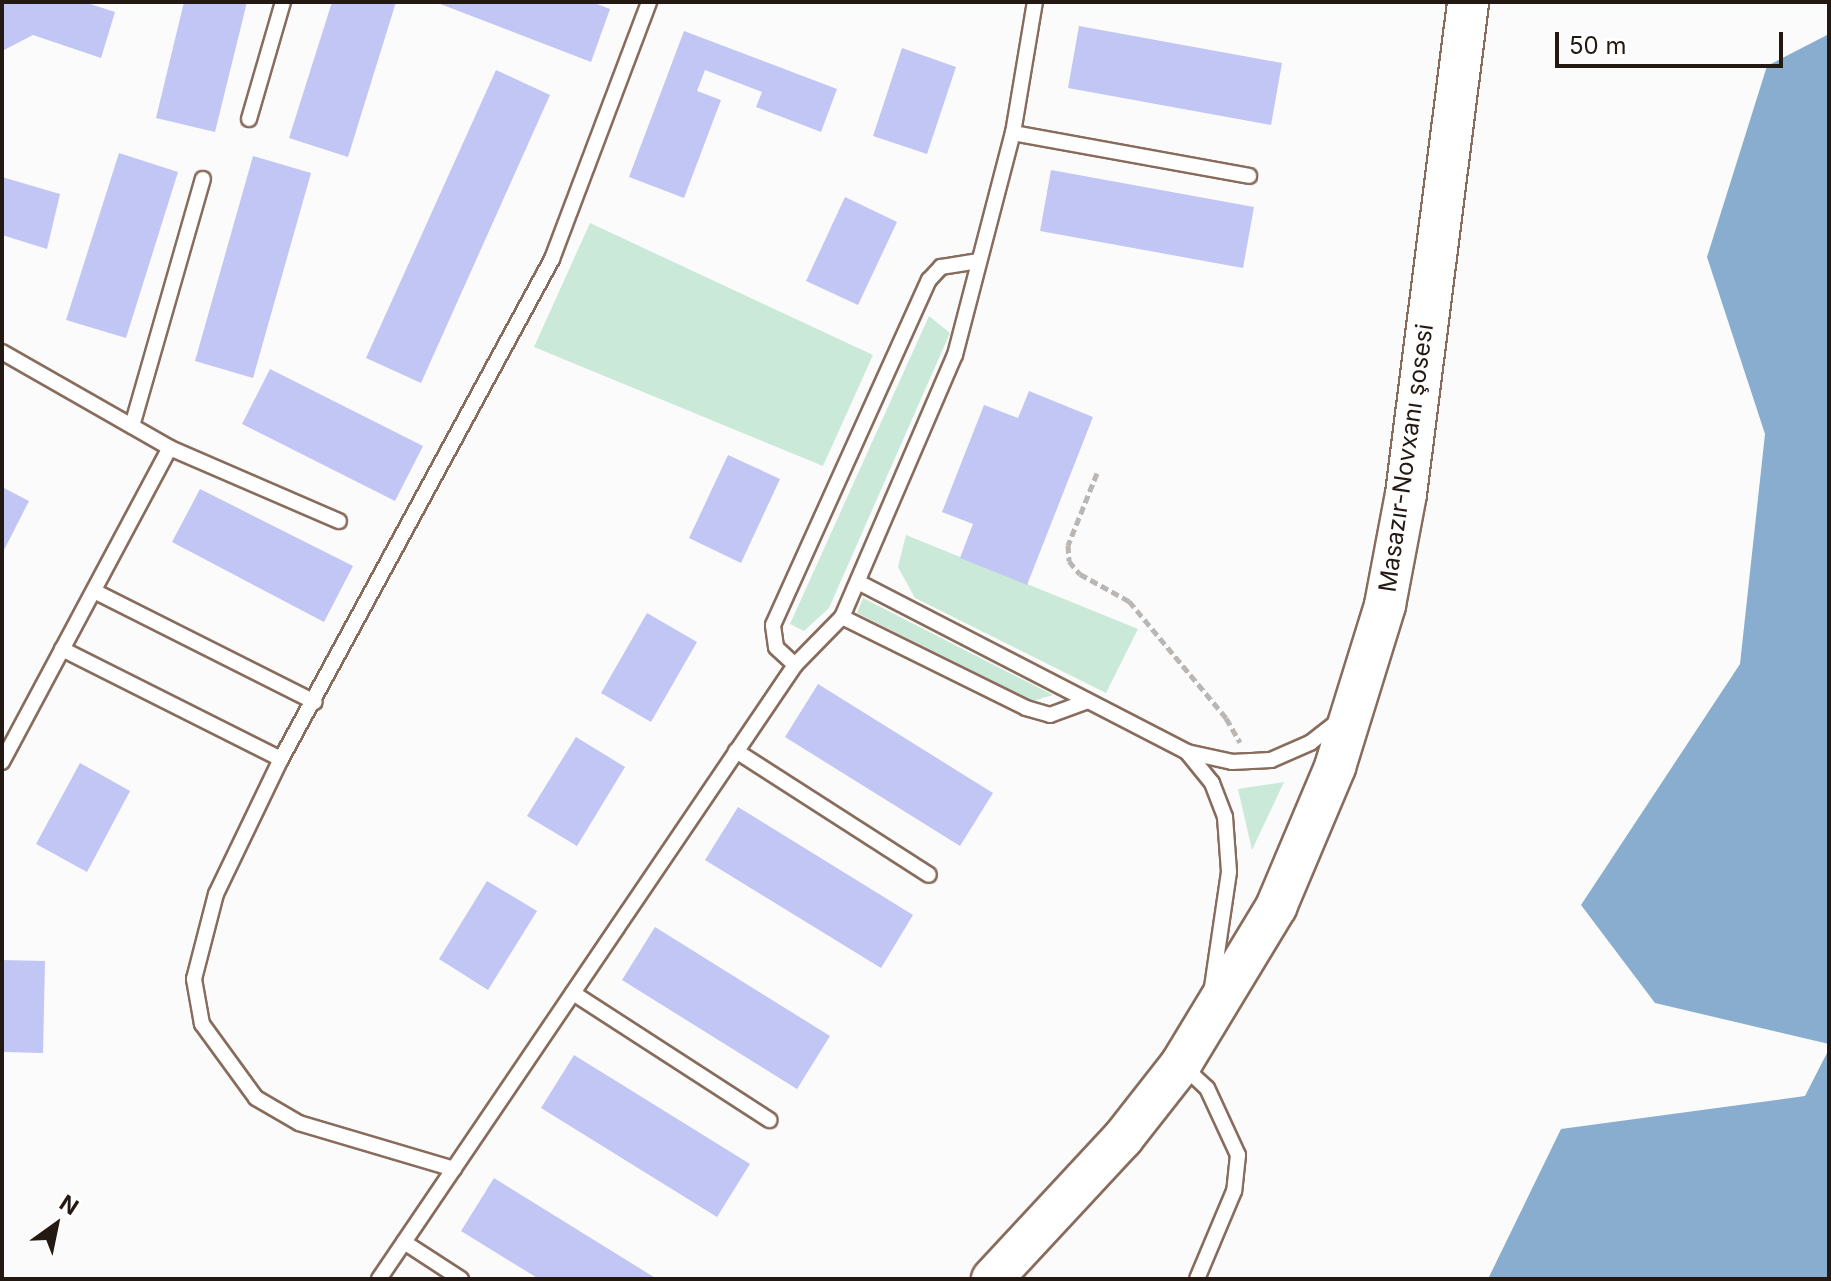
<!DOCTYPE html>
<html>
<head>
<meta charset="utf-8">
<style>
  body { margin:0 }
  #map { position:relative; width:1831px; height:1281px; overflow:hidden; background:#fbfbfb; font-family:Inter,sans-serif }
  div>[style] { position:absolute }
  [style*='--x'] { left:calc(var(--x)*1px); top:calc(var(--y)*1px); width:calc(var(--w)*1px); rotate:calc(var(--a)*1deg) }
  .green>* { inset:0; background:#cae9d9 }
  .water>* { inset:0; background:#88adcf }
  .building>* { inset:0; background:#c2c6f4 }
  .path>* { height:5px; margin-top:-2.5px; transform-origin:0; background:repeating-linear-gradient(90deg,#b9b6b4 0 8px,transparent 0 12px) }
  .roads { filter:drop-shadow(2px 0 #886c5c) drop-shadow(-2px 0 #886c5c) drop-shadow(0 2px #886c5c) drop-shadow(0 -2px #886c5c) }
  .service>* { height:14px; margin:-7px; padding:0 7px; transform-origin:7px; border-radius:7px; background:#fff }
  .secondary>* { height:40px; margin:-20px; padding:0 20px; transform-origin:20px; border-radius:20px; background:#fff }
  span { translate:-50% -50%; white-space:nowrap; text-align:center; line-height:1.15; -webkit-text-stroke:6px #fff; paint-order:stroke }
  .street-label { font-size:24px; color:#231812 }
  .frame { position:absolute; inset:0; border:4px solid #231812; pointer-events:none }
  .north { position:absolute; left:16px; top:1185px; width:80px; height:80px; -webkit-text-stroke:6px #fff; paint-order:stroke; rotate:33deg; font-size:22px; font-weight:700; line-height:32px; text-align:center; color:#231812 }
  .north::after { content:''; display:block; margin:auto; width:28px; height:36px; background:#231812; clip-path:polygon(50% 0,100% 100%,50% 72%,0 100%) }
  .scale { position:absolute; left:1555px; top:32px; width:228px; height:36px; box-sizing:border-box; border:4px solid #231812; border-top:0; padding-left:10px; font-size:24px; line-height:28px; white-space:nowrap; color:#231812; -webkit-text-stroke:6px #fff; paint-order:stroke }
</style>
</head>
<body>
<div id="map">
  <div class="green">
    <i style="clip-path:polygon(590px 223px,873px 355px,823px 466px,534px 347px)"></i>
    <i style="clip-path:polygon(929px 316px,950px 333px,829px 608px,804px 631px,790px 624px)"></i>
    <i style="clip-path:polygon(906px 535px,1138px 629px,1106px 693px,915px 598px,898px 567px)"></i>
    <i style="clip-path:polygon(863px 598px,1053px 695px,1033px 701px,857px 613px)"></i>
    <i style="clip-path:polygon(1284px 782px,1252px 850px,1238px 789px)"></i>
  </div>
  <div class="water">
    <i style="clip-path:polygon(1829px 34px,1829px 1044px,1655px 1003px,1581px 905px,1740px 664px,1765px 434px,1707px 257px,1767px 66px)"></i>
    <i style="clip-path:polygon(1829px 1049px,1829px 1279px,1488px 1279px,1561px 1129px,1805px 1096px)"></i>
  </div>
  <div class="building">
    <i style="clip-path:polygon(2px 2px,84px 2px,115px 12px,101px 58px,33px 35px,2px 51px)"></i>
    <i style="clip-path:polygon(184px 2px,247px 2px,215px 132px,156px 118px)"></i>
    <i style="clip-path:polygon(332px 2px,396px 2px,348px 157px,289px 138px)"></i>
    <i style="clip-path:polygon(435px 2px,592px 2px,610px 9px,591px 62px)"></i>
    <i style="clip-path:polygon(1079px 26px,1282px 63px,1271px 125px,1068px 88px)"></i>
    <i style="clip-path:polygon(684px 31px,837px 89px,821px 132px,756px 107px,762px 92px,705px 70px,697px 91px,721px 100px,684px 198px,629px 177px)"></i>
    <i style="clip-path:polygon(902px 48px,956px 67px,927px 154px,873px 136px)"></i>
    <i style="clip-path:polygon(496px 70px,550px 95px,421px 383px,366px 358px)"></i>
    <i style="clip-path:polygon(119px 153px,178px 172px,126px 338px,66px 320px)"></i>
    <i style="clip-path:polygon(253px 156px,311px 173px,253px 378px,195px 361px)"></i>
    <i style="clip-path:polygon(1051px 170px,1254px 207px,1243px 268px,1040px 231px)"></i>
    <i style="clip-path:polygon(2px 177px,60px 194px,47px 249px,2px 235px)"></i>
    <i style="clip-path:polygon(845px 197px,897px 222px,858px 305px,806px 281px)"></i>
    <i style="clip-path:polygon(270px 369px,423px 446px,395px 501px,242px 424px)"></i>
    <i style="clip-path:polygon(1029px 391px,1093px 417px,1027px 585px,960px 558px,973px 524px,942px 512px,984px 405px,1018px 418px)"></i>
    <i style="clip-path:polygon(728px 455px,780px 479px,741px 563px,689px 538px)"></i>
    <i style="clip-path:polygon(2px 487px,29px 501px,2px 554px)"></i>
    <i style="clip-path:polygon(200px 489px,353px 566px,324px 622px,172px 542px)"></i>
    <i style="clip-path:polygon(647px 613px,697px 642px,651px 722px,601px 693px)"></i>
    <i style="clip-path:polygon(818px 684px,993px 793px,960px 846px,785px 737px)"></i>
    <i style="clip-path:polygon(576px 737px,625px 767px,577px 846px,527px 816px)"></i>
    <i style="clip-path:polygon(80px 763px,130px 791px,87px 872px,36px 844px)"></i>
    <i style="clip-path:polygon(738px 807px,913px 915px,881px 968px,705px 860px)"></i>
    <i style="clip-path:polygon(487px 881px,537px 911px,488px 990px,439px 959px)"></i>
    <i style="clip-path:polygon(655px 927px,830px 1036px,797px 1089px,622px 980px)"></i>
    <i style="clip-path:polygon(2px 960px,45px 961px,43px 1053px,2px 1052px)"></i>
    <i style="clip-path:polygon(574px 1055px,750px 1164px,717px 1217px,541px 1108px)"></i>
    <i style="clip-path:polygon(494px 1178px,657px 1279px,539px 1279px,461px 1231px)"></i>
  </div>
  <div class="path">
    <i style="--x:1097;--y:473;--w:78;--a:111.9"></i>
    <i style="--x:1068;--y:545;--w:16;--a:86"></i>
    <i style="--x:1069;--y:561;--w:17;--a:50"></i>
    <i style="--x:1080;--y:574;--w:56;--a:28.9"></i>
    <i style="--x:1129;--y:601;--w:152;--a:50.3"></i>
    <i style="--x:1226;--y:718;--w:28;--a:60"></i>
  </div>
  <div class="roads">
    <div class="service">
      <i style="--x:249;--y:119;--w:122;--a:-73.8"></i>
      <i style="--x:1013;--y:133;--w:240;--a:10.3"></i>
      <i style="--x:2;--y:352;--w:193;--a:29.7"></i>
      <i style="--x:170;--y:448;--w:184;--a:23.4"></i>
      <i style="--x:132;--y:426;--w:257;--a:-74"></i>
      <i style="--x:858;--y:582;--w:370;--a:27.3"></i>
      <i style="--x:1187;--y:752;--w:46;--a:12.5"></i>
      <i style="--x:1232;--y:762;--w:39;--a:-3"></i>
      <i style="--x:1271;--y:760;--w:43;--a:-23.6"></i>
      <i style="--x:1310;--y:743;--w:37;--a:-38"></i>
      <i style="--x:94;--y:591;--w:247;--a:26.7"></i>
      <i style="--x:842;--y:617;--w:205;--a:26.3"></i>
      <i style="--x:1026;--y:708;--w:25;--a:16"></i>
      <i style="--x:1050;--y:715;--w:40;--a:-20.2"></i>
      <i style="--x:62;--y:649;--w:245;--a:26.7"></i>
      <i style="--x:795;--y:665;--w:26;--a:-137"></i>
      <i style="--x:776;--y:647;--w:22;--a:-98"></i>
      <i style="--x:773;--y:625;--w:379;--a:-65.7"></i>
      <i style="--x:929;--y:280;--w:18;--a:-47"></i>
      <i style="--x:941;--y:267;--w:36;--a:-9"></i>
      <i style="--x:736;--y:751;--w:229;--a:32.7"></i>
      <i style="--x:1187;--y:752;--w:40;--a:51"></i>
      <i style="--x:1212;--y:783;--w:36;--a:69"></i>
      <i style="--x:1225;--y:817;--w:55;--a:85.8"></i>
      <i style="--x:1229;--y:872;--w:116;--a:98.4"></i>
      <i style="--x:2;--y:762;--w:356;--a:-61.9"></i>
      <i style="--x:573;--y:993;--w:234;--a:32.9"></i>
      <i style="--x:1182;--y:1065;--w:34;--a:43"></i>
      <i style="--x:1207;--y:1088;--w:74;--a:65.2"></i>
      <i style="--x:1238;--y:1155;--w:36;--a:96"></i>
      <i style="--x:1234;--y:1191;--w:95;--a:112.8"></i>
      <i style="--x:454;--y:1169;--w:162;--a:-163.5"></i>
      <i style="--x:299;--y:1123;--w:50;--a:-149.8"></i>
      <i style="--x:256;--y:1098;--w:92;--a:-126.1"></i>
      <i style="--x:202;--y:1024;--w:46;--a:-100.1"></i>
      <i style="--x:194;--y:979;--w:88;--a:-75.5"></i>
      <i style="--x:216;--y:894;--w:150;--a:-64.3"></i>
      <i style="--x:281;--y:759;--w:569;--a:-61.54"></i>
      <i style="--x:552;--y:259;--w:275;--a:-69.3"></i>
      <i style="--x:404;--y:1242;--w:68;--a:33"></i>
      <i style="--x:379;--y:1279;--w:742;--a:-55.88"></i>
      <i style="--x:795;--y:665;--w:67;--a:-45.6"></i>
      <i style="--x:842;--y:617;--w:285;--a:-66.7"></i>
      <i style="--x:955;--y:355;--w:229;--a:-75.4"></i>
      <i style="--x:1013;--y:133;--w:133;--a:-80.5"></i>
    </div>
    <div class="secondary">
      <i style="--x:992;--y:1279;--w:192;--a:-47.1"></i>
      <i style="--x:1123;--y:1138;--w:94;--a:-51.9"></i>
      <i style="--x:1181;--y:1064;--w:184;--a:-58.8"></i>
      <i style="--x:1276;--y:907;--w:152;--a:-67.1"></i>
      <i style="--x:1335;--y:767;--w:170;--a:-72.8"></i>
      <i style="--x:1385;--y:605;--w:113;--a:-79.3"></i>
      <i style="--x:1406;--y:494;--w:496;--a:-82.8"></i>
    </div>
  </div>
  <div class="street-label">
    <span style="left:1406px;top:458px;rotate:-82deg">Masazır-Novxanı şosesi</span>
  </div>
  <div class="frame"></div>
  <div class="north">N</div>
  <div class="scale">50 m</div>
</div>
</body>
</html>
